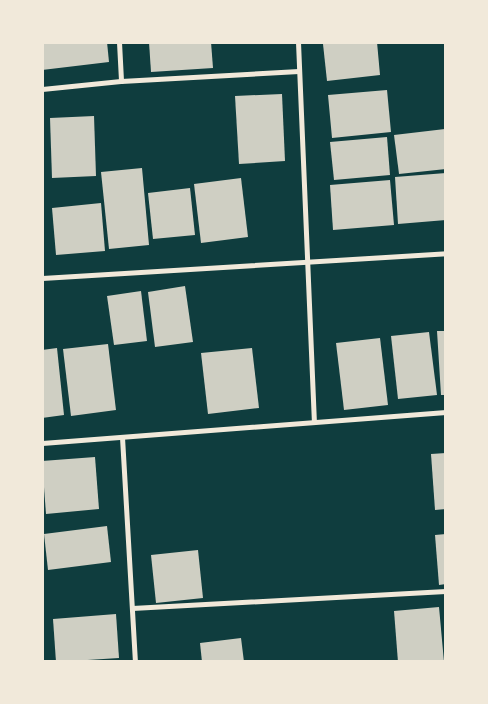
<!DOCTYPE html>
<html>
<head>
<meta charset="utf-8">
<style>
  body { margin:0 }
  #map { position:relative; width:488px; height:704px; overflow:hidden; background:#0f3d3e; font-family:Roboto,sans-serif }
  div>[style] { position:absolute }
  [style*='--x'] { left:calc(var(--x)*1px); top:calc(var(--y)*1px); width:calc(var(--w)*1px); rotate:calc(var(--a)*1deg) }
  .building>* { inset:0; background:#cfcfc3 }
  .minor>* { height:5px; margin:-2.5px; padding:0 2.5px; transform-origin:2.5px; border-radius:2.5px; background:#f1e9da }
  span { translate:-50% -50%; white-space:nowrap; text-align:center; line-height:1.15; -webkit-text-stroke:5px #f1e9da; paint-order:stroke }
  .frame { position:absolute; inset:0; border:44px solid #f1e9da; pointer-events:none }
</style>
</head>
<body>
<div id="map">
  <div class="building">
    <i style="clip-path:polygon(42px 42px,107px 42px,109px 62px,42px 70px)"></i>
    <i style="clip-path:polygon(149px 42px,211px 42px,213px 68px,151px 72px)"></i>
    <i style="clip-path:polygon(377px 42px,380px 75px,327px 81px,323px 44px)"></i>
    <i style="clip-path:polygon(387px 90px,391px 132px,332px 138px,328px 95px)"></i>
    <i style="clip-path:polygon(282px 94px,285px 161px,239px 164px,235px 96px)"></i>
    <i style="clip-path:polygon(94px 116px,96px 176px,52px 178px,50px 118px)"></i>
    <i style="clip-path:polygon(445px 129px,446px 169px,399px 174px,394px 135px)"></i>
    <i style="clip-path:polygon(387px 137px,390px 175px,334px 180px,330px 142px)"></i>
    <i style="clip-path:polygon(142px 168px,149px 245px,109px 249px,101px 172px)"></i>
    <i style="clip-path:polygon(446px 173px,446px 220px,398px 224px,395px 177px)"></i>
    <i style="clip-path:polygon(241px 178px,248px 237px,201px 243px,194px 184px)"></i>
    <i style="clip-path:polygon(390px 180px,394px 225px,333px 230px,330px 185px)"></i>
    <i style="clip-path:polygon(190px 188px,195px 235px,153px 239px,148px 193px)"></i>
    <i style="clip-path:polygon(101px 203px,105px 251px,56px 255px,52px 208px)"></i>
    <i style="clip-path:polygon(185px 286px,193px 342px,155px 347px,148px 292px)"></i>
    <i style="clip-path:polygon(141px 291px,147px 341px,114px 345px,107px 296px)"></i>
    <i style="clip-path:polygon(437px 331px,446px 331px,446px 395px,441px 395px)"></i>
    <i style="clip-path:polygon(429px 332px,437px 395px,398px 399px,391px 336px)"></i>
    <i style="clip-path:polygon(380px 338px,388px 405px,344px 410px,336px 343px)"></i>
    <i style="clip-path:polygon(108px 344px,116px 410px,71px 416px,63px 349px)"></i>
    <i style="clip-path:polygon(57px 348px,64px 415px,42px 418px,42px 350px)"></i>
    <i style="clip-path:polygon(252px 348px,259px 408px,208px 414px,201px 353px)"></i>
    <i style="clip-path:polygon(446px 453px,446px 509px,435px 510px,431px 454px)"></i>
    <i style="clip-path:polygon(95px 457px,99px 509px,46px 514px,42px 461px)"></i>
    <i style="clip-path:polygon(107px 526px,111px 562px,48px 570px,44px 534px)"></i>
    <i style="clip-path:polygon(446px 534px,446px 584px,439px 585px,435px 535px)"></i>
    <i style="clip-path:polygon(198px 550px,203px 598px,156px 603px,151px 555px)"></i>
    <i style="clip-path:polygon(439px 607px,444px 662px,398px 662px,394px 611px)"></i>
    <i style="clip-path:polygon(116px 614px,119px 658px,56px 662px,53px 619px)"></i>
    <i style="clip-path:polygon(241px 638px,244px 662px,202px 662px,200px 643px)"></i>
  </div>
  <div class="minor">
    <i style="--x:119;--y:42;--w:39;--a:87"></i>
    <i style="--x:298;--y:42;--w:380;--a:87.6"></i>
    <i style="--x:42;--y:89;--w:79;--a:-5.8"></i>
    <i style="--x:121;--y:81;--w:178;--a:-3.2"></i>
    <i style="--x:42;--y:278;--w:405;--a:-3.5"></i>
    <i style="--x:122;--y:437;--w:225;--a:86.7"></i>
    <i style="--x:42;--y:443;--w:405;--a:-4.4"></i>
    <i style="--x:132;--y:608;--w:314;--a:-3.1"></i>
  </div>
  <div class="frame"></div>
</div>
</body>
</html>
